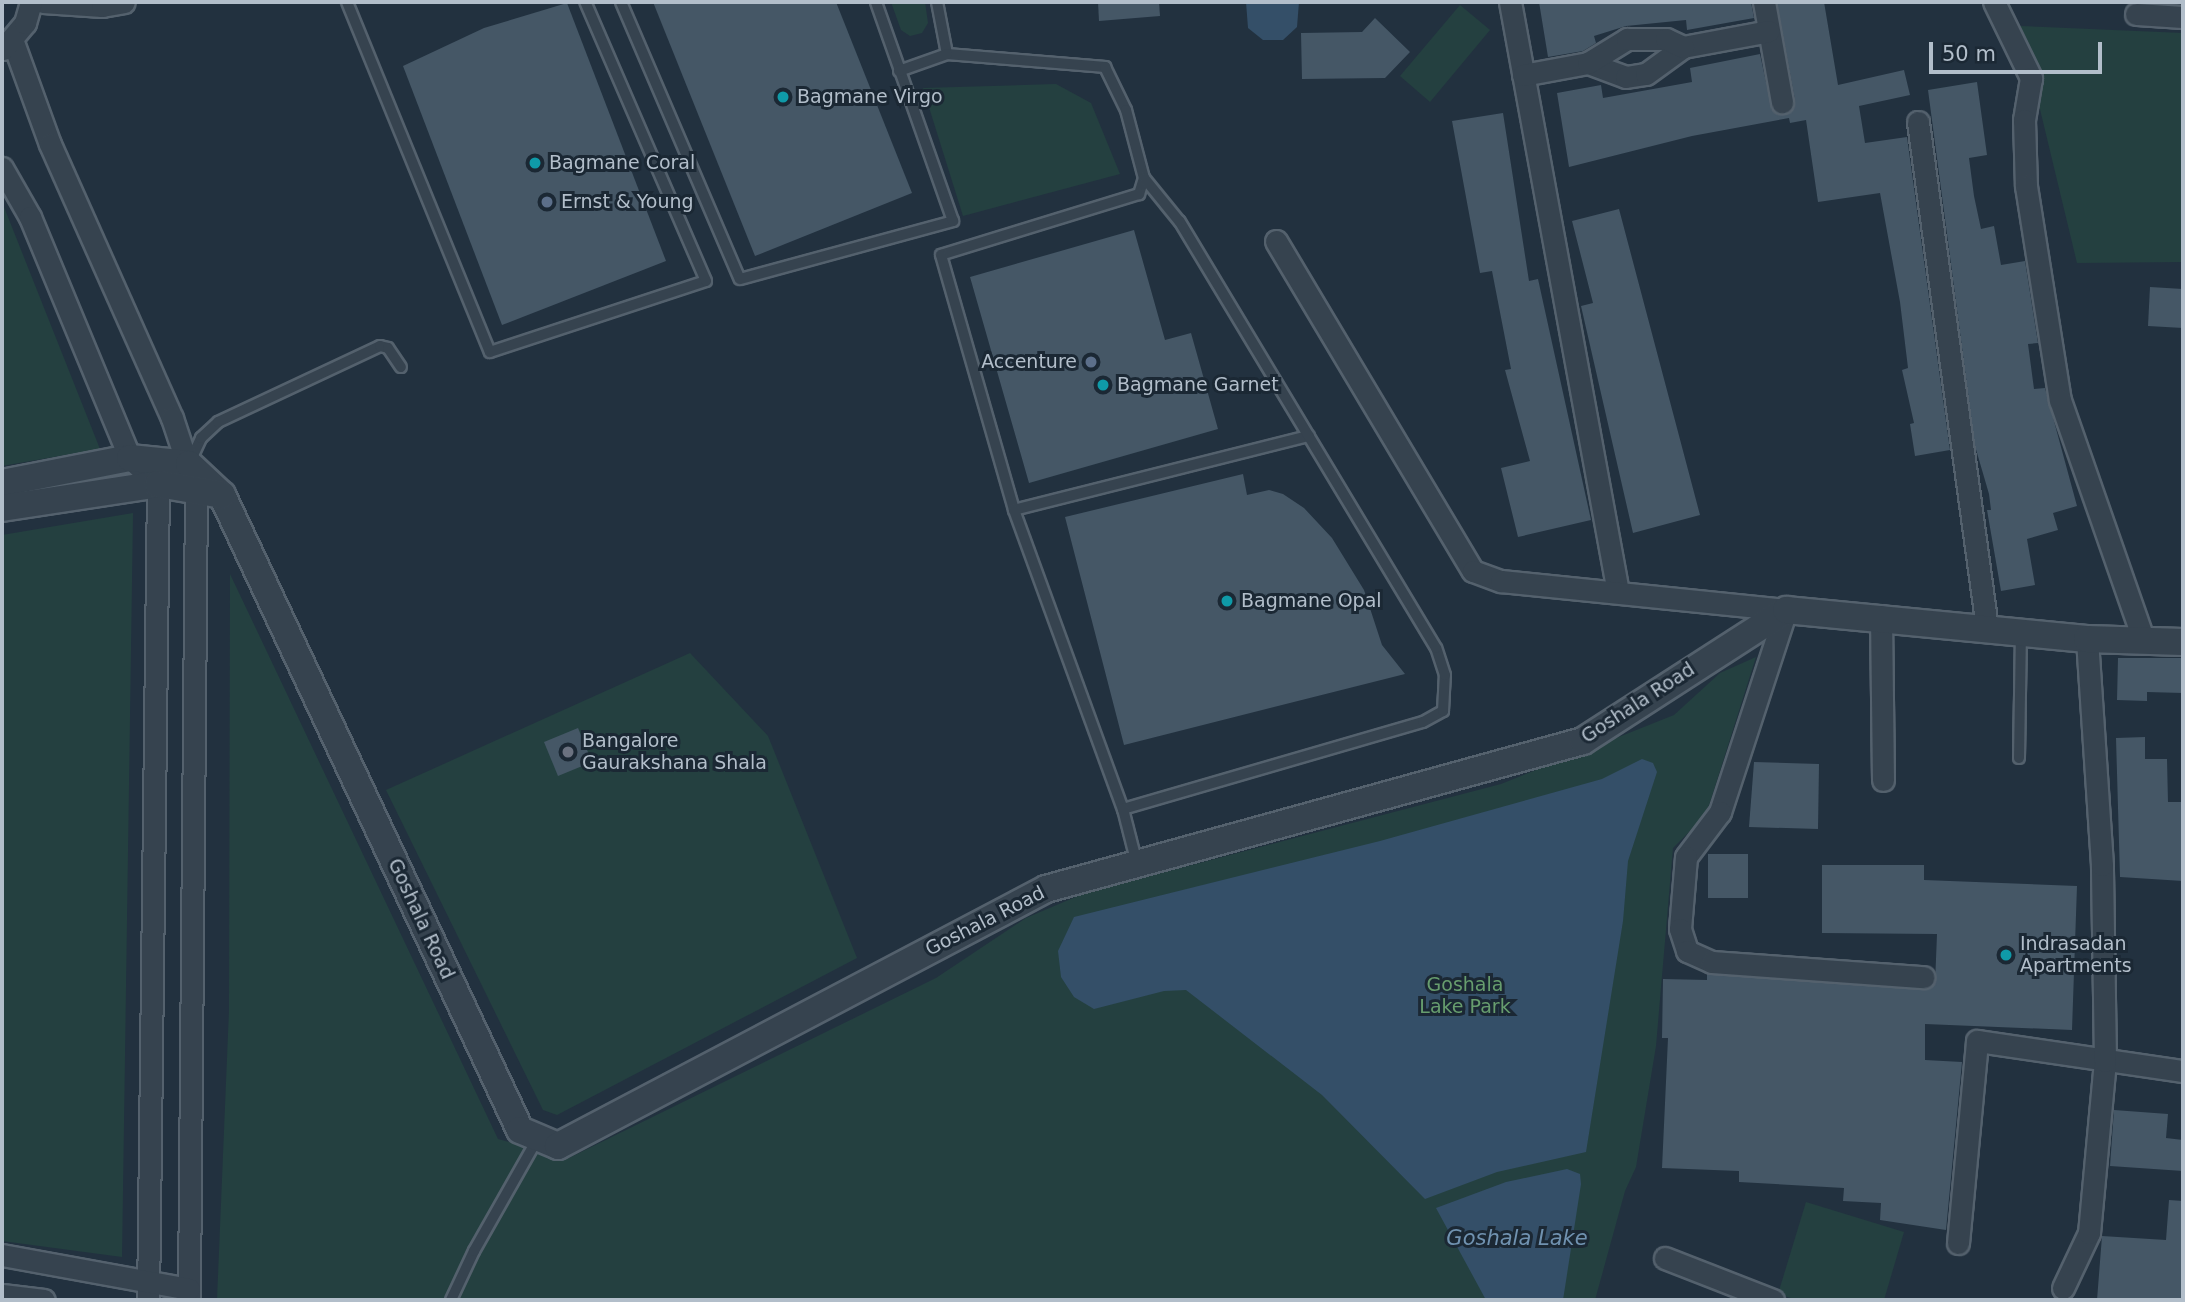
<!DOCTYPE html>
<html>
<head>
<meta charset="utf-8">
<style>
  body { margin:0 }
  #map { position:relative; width:2185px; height:1302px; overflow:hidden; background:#22313f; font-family:"DejaVu Sans",sans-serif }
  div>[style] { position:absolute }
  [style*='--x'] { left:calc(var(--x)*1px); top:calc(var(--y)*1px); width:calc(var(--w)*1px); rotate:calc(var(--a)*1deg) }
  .green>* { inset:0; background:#244040 }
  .water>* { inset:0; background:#344f68 }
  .building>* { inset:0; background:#455766 }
  .roads { filter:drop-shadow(2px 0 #54616d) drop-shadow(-2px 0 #54616d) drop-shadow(0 2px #54616d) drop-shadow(0 -2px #54616d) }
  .service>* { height:10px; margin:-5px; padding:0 5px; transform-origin:5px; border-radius:5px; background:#36434f }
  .minor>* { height:21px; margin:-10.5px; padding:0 10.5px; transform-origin:10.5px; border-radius:10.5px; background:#36434f }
  .tertiary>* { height:26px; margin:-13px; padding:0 13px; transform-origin:13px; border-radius:13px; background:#36434f }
  .dots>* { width:19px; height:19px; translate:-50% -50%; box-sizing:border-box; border:4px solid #1b2834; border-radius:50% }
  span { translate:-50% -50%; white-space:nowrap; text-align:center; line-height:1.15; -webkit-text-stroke:6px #1b2834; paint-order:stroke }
  .poi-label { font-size:19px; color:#b2beca }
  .left { translate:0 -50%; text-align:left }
  .right { translate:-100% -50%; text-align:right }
  .street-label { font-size:19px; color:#b2beca }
  .park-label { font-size:19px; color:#679d6e }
  .water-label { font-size:21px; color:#7092b0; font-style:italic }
  .frame { position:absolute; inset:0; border:4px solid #b2beca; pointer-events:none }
  .scale { position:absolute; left:1929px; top:42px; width:173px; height:32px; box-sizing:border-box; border:4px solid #b2beca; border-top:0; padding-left:9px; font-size:21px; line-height:24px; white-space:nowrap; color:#b2beca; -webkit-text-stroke:5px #1b2834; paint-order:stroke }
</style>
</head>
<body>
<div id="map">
  <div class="green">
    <i style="clip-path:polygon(891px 2px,925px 2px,928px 23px,922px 33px,910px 36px,901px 30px)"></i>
    <i style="clip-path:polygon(1460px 5px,1490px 30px,1430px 102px,1400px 76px)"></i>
    <i style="clip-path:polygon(2020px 26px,2183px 33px,2183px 262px,2077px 263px)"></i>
    <i style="clip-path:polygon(1056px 84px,1091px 103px,1120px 174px,963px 216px,923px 88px)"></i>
    <i style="clip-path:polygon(2px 202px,100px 449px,2px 466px)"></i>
    <i style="clip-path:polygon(133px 513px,122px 1257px,2px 1241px,2px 535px)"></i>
    <i style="clip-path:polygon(230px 574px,498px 1139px,569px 1158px,936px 978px,1026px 918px,1085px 893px,1501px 784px,1674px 715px,1720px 673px,1756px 657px,1706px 815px,1673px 848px,1656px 1046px,1636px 1167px,1625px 1191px,1595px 1300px,217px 1300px,229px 1010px)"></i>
    <i style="clip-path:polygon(690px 653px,768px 736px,857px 958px,557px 1115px,543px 1110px,386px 790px)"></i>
    <i style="clip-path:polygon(1806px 1202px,1904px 1232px,1884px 1300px,1797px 1300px,1778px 1294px)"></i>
  </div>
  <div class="water">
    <i style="clip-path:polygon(1246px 2px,1299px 2px,1297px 27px,1283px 40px,1263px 40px,1248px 28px)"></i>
    <i style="clip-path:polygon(1642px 759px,1653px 763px,1657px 772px,1628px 861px,1623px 921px,1586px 1152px,1497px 1172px,1425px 1199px,1322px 1095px,1186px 990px,1164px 991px,1094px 1009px,1074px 997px,1061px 977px,1058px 951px,1074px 917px,1380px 841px,1602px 779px)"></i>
    <i style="clip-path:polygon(1567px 1169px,1580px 1174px,1581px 1184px,1563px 1300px,1486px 1300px,1436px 1208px,1506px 1182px)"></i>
  </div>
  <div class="building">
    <i style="clip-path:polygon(653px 2px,836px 2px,912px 193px,755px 256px)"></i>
    <i style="clip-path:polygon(1098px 2px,1159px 2px,1160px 16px,1099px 21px)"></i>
    <i style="clip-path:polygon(1539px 2px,1751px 2px,1754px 18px,1687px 30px,1686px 20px,1626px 26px,1594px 36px,1596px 43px,1583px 51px,1548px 57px)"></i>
    <i style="clip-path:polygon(1777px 2px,1824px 2px,1838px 85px,1904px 70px,1910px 95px,1859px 106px,1865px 143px,1907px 137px,1950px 450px,1915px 456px,1910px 424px,1914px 423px,1902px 370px,1908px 368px,1900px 302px,1880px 193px,1818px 202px,1806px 120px,1790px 123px,1789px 118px,1692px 136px,1569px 167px,1557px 93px,1601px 85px,1603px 98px,1692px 82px,1690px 68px,1760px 54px,1772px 110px,1778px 115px,1790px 112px,1795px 100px)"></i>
    <i style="clip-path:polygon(567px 3px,666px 261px,502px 325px,403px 66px,484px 28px)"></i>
    <i style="clip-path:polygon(1375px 18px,1410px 52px,1385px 78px,1302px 79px,1301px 33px,1362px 32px)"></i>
    <i style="clip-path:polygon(1977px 82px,1987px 155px,1969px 158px,1974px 196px,1981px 229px,1994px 226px,2001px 265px,2025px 261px,2038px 343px,2028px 344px,2034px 389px,2045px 388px,2077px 506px,2053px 513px,2058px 530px,2027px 539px,2035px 585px,2001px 591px,1987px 510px,1991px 510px,1989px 494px,1975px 446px,1928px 90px)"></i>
    <i style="clip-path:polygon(1503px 113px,1529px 281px,1538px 279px,1591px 520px,1518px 537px,1501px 468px,1530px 461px,1505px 370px,1511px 369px,1492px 271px,1480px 273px,1452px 121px)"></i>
    <i style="clip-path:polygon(1619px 209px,1700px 515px,1633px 533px,1581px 306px,1593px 303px,1572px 221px)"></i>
    <i style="clip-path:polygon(1134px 230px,1165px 340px,1191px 333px,1218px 429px,1029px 483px,970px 277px)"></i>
    <i style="clip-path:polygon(2150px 287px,2183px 289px,2183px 328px,2148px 326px)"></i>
    <i style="clip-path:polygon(1243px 474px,1247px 495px,1269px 490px,1283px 494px,1304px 508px,1332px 538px,1364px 590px,1382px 645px,1405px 674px,1124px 745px,1065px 517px)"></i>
    <i style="clip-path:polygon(2118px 658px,2183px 658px,2183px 693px,2147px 692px,2147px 701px,2117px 700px)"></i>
    <i style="clip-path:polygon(578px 728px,592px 762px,558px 776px,544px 742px)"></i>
    <i style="clip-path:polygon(2145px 737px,2145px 759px,2167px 759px,2168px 802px,2183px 802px,2183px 881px,2120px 877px,2116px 738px)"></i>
    <i style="clip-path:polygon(1754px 762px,1819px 764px,1818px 829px,1749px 827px)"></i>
    <i style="clip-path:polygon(1708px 854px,1748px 854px,1748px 898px,1708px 898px)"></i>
    <i style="clip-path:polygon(1822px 865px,1924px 865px,1924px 880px,2077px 886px,2072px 1030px,1925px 1024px,1925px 1060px,1962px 1062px,1946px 1230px,1880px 1220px,1881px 1203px,1843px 1201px,1844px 1188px,1739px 1182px,1739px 1171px,1662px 1168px,1668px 1038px,1662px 1038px,1663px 979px,1707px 980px,1707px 974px,1922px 990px,1935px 984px,1937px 934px,1822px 933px)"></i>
    <i style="clip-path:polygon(2114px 1110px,2168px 1114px,2166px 1138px,2183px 1140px,2183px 1171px,2110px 1166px)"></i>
    <i style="clip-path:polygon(2169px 1200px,2183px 1201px,2183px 1300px,2097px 1300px,2102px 1236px,2166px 1240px)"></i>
  </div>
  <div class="roads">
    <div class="service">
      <i style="--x:347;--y:2;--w:378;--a:67.8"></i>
      <i style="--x:490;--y:352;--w:227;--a:-18.2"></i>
      <i style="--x:706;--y:281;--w:304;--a:-113.4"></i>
      <i style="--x:621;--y:2;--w:301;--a:66.8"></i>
      <i style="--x:740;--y:279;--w:221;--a:-15.2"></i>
      <i style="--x:953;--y:221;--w:232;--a:-109.4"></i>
      <i style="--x:937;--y:2;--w:53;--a:79.1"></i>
      <i style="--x:947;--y:54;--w:159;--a:4.7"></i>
      <i style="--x:1105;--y:67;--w:48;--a:64"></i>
      <i style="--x:1126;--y:110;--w:70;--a:75.2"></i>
      <i style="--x:1144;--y:178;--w:17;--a:107"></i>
      <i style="--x:1139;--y:194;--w:207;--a:162.9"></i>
      <i style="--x:941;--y:255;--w:265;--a:74"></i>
      <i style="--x:1014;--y:510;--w:304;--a:-14.1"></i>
      <i style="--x:899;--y:71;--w:51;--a:-19.5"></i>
      <i style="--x:189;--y:464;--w:29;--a:-65"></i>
      <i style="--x:201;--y:438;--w:23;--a:-43"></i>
      <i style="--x:218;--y:422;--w:179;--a:-25.1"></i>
      <i style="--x:380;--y:346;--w:8;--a:14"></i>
      <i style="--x:388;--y:348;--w:23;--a:56"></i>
      <i style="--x:1014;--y:510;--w:318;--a:70"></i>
      <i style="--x:1123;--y:809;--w:312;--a:-16.2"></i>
      <i style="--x:1423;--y:722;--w:23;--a:-29"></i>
      <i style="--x:1443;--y:711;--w:36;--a:-87"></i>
      <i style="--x:1445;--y:675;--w:28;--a:-108"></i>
      <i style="--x:1436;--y:648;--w:498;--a:-121"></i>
      <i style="--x:1179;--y:221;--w:55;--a:-129.1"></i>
      <i style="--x:2019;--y:758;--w:124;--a:-89.1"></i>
      <i style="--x:1123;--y:809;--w:57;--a:75.7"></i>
      <i style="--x:451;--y:1300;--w:54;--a:-64.9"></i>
      <i style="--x:474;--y:1251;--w:130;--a:-60.5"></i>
    </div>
    <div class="minor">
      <i style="--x:43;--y:2;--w:59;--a:3.9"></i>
      <i style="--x:102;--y:6;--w:22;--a:-10"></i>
      <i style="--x:1510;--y:2;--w:600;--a:79.63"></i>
      <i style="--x:1764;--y:2;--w:102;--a:79.8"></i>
      <i style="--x:1994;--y:2;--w:85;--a:64"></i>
      <i style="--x:2031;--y:78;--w:43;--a:99.5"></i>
      <i style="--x:2024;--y:120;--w:66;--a:88.3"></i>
      <i style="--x:2026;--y:186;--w:217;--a:81"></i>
      <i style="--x:2060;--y:400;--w:255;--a:70.8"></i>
      <i style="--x:2136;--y:14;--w:47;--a:3.7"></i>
      <i style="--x:13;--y:42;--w:109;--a:70.1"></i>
      <i style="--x:50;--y:144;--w:300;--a:66"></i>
      <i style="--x:172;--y:418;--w:76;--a:71.6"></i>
      <i style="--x:196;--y:490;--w:810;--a:90.5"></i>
      <i style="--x:3;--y:49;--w:34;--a:-50"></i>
      <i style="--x:25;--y:23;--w:22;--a:-74"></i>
      <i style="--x:1588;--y:63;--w:40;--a:20.2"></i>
      <i style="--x:1626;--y:77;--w:20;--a:-9"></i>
      <i style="--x:1646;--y:74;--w:46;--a:-36.1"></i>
      <i style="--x:1683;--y:47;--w:87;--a:-10.5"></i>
      <i style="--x:1523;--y:75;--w:66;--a:-10.5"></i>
      <i style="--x:1588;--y:63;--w:46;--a:-31.6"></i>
      <i style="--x:1627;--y:39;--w:39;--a:0"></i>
      <i style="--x:1666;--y:39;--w:19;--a:25"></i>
      <i style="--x:1918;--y:122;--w:511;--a:82.23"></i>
      <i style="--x:2;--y:168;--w:56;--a:60.3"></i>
      <i style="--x:30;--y:217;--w:261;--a:67.5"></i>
      <i style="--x:130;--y:458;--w:38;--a:43"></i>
      <i style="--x:158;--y:484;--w:816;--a:90.7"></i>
      <i style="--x:1276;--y:241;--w:384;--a:59.2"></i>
      <i style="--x:1473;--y:571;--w:30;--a:20"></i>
      <i style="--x:1501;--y:581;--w:286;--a:5.8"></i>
      <i style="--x:1786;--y:610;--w:213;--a:108.1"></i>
      <i style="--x:1720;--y:812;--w:56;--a:127.1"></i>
      <i style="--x:1686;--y:857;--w:72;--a:94.8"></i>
      <i style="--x:1680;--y:929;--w:23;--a:72"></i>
      <i style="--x:1687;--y:951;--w:27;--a:24"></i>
      <i style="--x:1712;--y:962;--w:212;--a:4.1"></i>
      <i style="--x:1881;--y:616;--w:164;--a:89.3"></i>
      <i style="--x:1958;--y:1243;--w:203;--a:-84.6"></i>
      <i style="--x:1977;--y:1041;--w:208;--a:8.3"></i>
      <i style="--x:2;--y:1255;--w:190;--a:10.3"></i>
      <i style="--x:1665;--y:1258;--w:116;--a:21.3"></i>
      <i style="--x:2063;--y:1288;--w:61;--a:-64.7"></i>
      <i style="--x:2089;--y:1233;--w:173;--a:-84.7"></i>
      <i style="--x:2105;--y:1061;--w:196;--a:-90.9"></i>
      <i style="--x:2102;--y:865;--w:226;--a:-93.8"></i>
      <i style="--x:2;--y:1295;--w:42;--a:6.8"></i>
    </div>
    <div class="tertiary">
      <i style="--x:2;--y:483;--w:130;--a:-11.1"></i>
      <i style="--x:130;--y:458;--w:59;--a:5.8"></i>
      <i style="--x:189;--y:464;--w:45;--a:43.2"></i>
      <i style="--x:222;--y:495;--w:701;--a:64.86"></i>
      <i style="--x:520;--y:1130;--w:41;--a:22.8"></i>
      <i style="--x:558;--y:1146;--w:552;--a:-27.77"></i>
      <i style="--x:1046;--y:889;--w:557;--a:-15.41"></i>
      <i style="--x:1583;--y:741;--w:242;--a:-32.8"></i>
      <i style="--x:1786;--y:610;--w:302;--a:5.5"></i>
      <i style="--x:2087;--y:639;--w:96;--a:1.8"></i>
      <i style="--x:2;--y:508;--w:158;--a:-8.7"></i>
      <i style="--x:158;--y:484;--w:65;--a:9.8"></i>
    </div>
  </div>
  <div class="dots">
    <i style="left:783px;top:97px;background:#0f9aa8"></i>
    <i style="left:535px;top:163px;background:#0f9aa8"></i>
    <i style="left:547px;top:202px;background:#5c6f8a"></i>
    <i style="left:1091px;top:362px;background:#5c6f8a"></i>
    <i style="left:1103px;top:385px;background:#0f9aa8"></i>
    <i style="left:1227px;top:601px;background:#0f9aa8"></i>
    <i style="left:568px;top:752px;background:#6b7280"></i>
    <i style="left:2006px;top:955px;background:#0f9aa8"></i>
  </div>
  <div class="poi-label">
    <span class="left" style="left:797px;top:97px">Bagmane Virgo</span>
    <span class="left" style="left:549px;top:163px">Bagmane Coral</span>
    <span class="left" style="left:561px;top:202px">Ernst &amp; Young</span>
    <span class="right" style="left:1077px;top:362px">Accenture</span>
    <span class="left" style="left:1117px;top:385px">Bagmane Garnet</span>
    <span class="left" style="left:1241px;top:601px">Bagmane Opal</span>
    <span class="left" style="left:582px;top:752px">Bangalore<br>Gaurakshana Shala</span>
    <span class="left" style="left:2020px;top:955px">Indrasadan<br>Apartments</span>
  </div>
  <div class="street-label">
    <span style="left:1638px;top:703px;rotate:-33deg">Goshala Road</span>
    <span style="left:421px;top:919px;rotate:65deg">Goshala Road</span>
    <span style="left:985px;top:921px;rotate:-27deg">Goshala Road</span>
  </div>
  <div class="park-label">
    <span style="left:1465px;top:996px">Goshala<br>Lake Park</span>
  </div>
  <div class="water-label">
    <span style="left:1517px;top:1238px">Goshala Lake</span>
  </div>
  <div class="frame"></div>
  <div class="scale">50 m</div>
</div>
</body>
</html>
